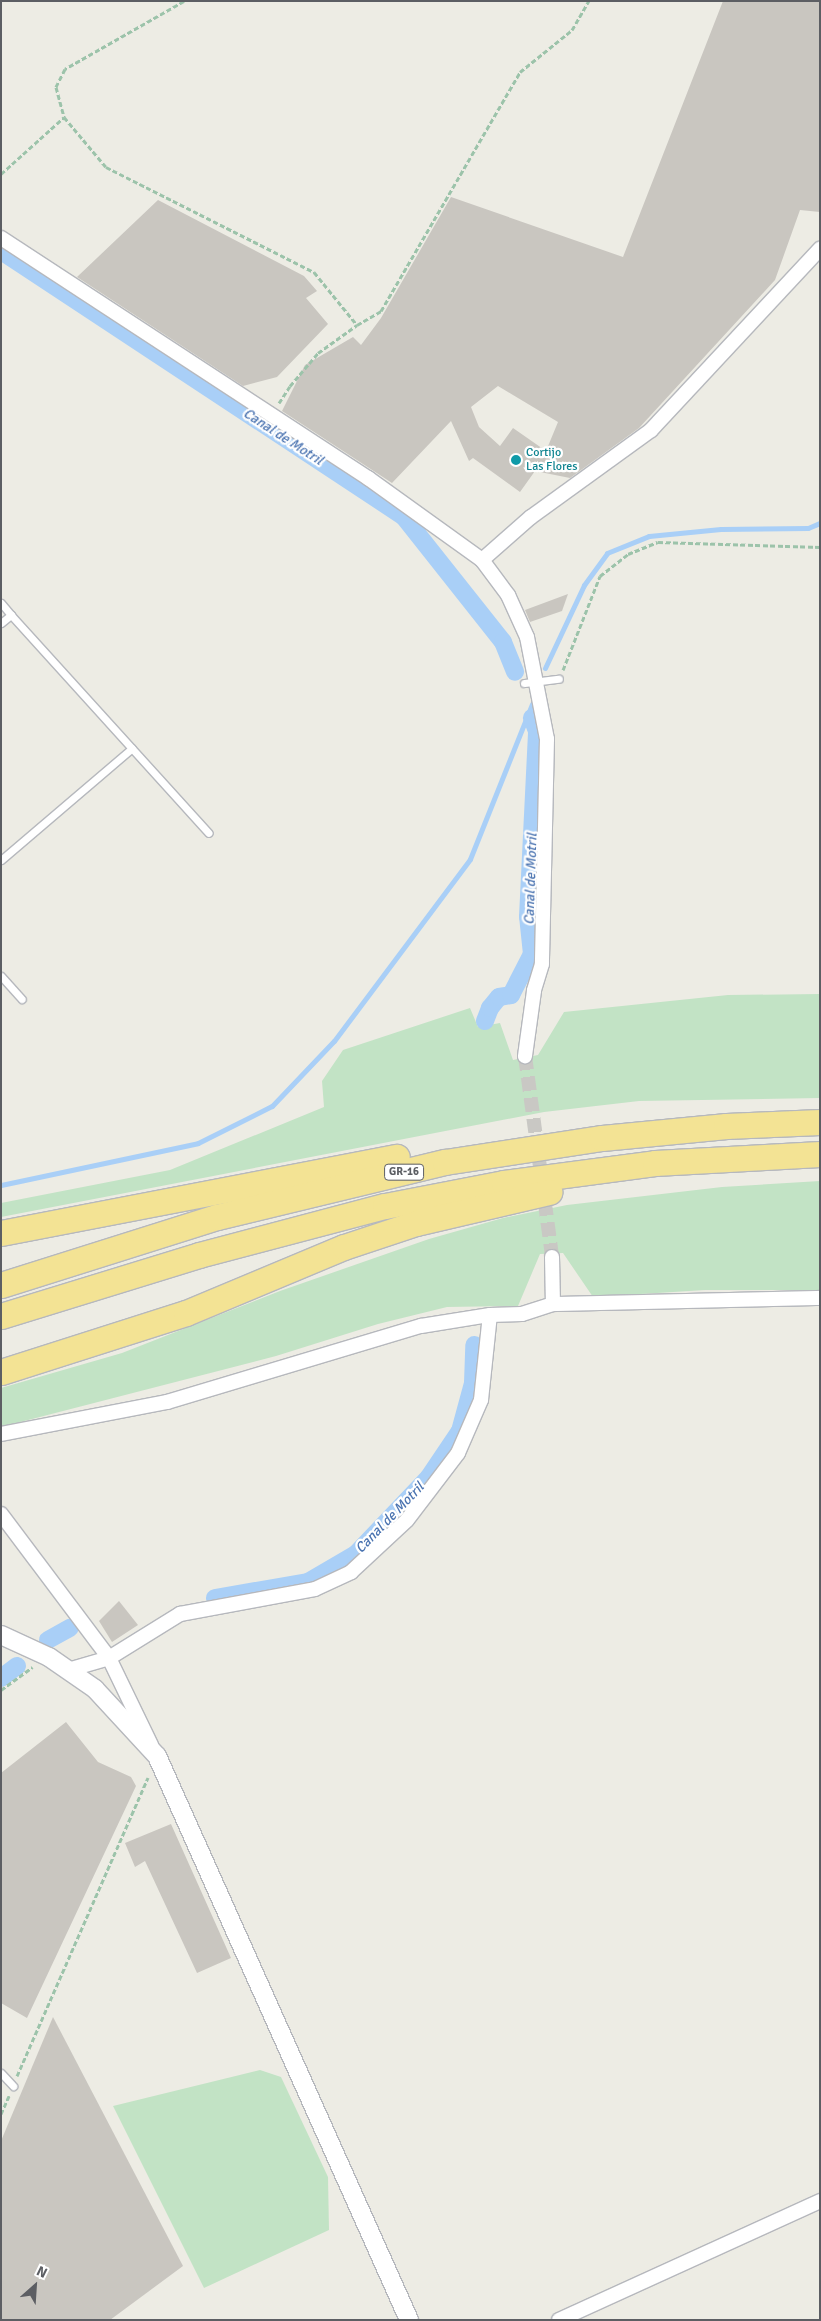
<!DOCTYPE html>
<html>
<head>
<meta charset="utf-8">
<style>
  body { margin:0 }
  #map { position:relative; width:821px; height:2321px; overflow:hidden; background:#edece4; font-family:Signika,sans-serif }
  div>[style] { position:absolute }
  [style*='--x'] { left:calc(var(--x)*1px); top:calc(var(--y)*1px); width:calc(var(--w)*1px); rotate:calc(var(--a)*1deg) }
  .green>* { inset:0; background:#c2e3c5 }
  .stream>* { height:5px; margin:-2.5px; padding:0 2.5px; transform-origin:2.5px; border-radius:2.5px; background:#a9cff7 }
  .canal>* { height:18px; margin:-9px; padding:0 9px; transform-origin:9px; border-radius:9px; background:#a9cff7 }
  .building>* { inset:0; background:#c9c6c0 }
  .minor-tunnel>* { height:14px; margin-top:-7px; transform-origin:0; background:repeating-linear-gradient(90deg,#c9c8c4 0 14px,transparent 0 21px) }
  .path>* { height:3px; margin-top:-1.5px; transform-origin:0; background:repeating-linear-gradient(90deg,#9cc3aa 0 5px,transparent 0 7.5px) }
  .roads { filter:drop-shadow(1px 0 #b6b8bd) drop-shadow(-1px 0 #b6b8bd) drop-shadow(0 1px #b6b8bd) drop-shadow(0 -1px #b6b8bd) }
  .service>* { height:7px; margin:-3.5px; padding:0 3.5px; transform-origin:3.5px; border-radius:3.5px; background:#fff }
  .minor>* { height:14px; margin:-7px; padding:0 7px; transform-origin:7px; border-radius:7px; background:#fff }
  .tertiary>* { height:18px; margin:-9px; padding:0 9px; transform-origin:9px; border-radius:9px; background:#fff }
  .motorway>* { height:25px; margin:-12.5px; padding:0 12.5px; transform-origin:12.5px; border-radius:12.5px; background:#f3e394 }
  .dots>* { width:14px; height:14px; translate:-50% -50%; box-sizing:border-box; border:2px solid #fff; border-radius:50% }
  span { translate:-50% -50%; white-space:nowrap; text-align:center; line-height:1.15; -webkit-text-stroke:4.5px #fff; paint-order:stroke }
  .shield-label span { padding:1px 4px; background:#fff; border:1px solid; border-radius:4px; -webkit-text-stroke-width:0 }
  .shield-label { font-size:11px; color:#5c5e63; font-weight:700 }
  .culture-label { font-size:12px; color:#0d838f }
  .left { translate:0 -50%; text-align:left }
  .water-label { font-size:14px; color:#4b74b1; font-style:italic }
  .frame { position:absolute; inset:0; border:2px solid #5c5e63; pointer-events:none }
  .north { position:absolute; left:10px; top:2261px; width:50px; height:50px; -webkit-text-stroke:4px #fff; paint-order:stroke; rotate:26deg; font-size:14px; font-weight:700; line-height:20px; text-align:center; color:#5c5e63 }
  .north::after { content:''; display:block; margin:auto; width:18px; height:22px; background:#5c5e63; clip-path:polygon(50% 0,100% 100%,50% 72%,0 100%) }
</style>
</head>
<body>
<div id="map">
  <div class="green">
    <i style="clip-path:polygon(820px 994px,820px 1098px,639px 1101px,544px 1112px,1px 1217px,1px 1203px,170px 1170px,324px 1107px,322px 1081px,343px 1050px,470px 1008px,478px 1027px,500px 1023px,513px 1060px,538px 1055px,564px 1012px,728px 995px)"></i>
    <i style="clip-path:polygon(820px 1181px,820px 1290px,705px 1290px,593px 1297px,563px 1253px,540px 1254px,518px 1306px,447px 1307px,378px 1324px,276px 1356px,1px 1427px,1px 1388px,122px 1353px,280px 1291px,429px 1239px,503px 1218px,567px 1205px,722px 1187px)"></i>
    <i style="clip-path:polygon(260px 2070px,281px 2077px,328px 2177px,329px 2230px,204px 2288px,113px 2106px)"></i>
  </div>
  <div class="stream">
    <i style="--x:545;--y:668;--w:92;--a:-64.8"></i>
    <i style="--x:584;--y:585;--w:39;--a:-54"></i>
    <i style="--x:607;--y:553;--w:45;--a:-22"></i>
    <i style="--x:649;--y:536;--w:72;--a:-5.6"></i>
    <i style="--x:721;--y:529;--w:87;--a:-0.7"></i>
    <i style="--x:808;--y:528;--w:13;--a:-23"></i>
    <i style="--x:1;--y:1185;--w:201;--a:-12"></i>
    <i style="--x:198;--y:1143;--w:83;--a:-26.6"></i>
    <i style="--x:272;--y:1106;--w:90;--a:-46.4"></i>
    <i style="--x:334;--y:1041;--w:227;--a:-53.2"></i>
    <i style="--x:470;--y:859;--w:167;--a:-68.2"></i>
  </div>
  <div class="canal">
    <i style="--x:1;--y:251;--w:483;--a:33.4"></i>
    <i style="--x:404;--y:517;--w:159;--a:51.6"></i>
    <i style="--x:503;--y:642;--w:32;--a:68"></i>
    <i style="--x:485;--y:1021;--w:14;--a:-69"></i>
    <i style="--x:490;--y:1008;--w:14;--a:-51"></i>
    <i style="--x:499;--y:997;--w:12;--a:-9"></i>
    <i style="--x:511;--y:995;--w:46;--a:-62.9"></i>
    <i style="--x:532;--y:954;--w:37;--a:-96"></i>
    <i style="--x:528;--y:917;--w:186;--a:-87.2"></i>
    <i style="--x:537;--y:731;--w:14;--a:-111"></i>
    <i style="--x:215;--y:1598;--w:94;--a:-9.8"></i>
    <i style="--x:308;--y:1582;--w:56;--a:-30.3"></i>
    <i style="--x:356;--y:1554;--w:106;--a:-46.5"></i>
    <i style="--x:429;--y:1477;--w:55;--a:-56"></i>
    <i style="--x:460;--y:1431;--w:50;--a:-74.8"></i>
    <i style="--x:473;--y:1383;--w:38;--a:-88"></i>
    <i style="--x:48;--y:1640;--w:25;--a:-29"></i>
    <i style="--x:1;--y:1678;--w:20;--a:-37"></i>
  </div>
  <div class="building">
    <i style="clip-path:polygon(evenodd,723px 1px,820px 1px,820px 212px,800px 210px,775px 280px,639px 428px,570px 478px,535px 471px,520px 492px,473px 458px,469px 461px,451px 421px,392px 483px,282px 411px,305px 365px,353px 337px,361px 345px,381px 318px,451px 197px,623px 257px,723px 1px,498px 386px,558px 422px,546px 451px,513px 428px,500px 446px,479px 427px,471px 407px,498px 386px)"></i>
    <i style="clip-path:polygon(158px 200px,304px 276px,317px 291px,306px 298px,328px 324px,277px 377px,243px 386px,77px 277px)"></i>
    <i style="clip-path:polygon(568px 594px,562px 611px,530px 622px,525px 610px)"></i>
    <i style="clip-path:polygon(119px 1601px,138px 1625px,112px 1642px,99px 1621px)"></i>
    <i style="clip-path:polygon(66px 1722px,98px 1762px,131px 1777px,136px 1786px,27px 2018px,1px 2003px,1px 1773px)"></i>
    <i style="clip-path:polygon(171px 1824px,231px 1958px,197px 1973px,145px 1861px,135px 1867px,125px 1843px)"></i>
    <i style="clip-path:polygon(53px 2017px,183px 2266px,110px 2320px,1px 2320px,1px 2141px)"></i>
  </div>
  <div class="minor-tunnel">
    <i style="--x:525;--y:1056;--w:203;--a:82.3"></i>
  </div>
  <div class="path">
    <i style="--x:184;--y:1;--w:137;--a:150.3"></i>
    <i style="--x:65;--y:69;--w:20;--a:117"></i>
    <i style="--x:56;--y:87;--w:31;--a:75"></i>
    <i style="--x:64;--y:117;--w:65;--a:50"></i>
    <i style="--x:106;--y:167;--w:233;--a:26.8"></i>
    <i style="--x:314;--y:272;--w:68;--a:50.9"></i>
    <i style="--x:357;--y:325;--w:28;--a:-30"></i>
    <i style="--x:381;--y:311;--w:276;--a:-59.8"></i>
    <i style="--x:520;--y:72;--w:67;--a:-38.9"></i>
    <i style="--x:572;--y:30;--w:34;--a:-60"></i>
    <i style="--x:1;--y:174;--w:85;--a:-42.1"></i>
    <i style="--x:279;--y:403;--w:20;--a:-57"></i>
    <i style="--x:290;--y:386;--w:43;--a:-49.7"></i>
    <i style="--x:318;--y:353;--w:48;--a:-35.7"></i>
    <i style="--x:563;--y:670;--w:101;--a:-68.5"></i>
    <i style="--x:600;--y:576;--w:36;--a:-38"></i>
    <i style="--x:628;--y:554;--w:32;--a:-22"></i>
    <i style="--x:658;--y:542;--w:162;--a:1.8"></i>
    <i style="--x:1;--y:1690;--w:39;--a:-36"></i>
    <i style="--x:17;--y:2076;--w:326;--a:-66.3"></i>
    <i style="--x:1;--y:2114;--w:20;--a:-66"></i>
  </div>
  <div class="roads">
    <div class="service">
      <i style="--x:1;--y:603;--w:16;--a:50"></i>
      <i style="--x:1;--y:623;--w:13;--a:-39"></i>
      <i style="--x:11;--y:615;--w:294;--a:47.8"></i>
      <i style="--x:524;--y:683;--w:35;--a:-7"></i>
      <i style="--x:1;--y:860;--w:172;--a:-40.5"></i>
      <i style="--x:1;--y:976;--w:31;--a:48"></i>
      <i style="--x:1;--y:2073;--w:18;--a:47"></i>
    </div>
    <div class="minor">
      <i style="--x:1;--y:238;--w:439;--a:33.2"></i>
      <i style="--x:368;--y:478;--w:140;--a:35.7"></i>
      <i style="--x:482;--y:560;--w:44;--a:53.4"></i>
      <i style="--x:508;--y:595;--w:46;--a:65.7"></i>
      <i style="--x:527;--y:637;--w:104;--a:78.9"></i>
      <i style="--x:547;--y:739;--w:225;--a:91.3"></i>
      <i style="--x:542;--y:964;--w:28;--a:107"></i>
      <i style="--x:534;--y:991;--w:66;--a:97.9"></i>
      <i style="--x:482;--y:560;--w:65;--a:-41.3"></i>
      <i style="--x:531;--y:517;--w:148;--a:-35.9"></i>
      <i style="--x:651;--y:430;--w:248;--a:-47"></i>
      <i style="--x:552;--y:1257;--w:47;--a:88.8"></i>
      <i style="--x:1;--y:1434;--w:169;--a:-10.9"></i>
      <i style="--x:167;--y:1402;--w:265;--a:-16.7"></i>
      <i style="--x:421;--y:1326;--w:70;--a:-9.1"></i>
      <i style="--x:1;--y:1514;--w:180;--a:53.1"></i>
      <i style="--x:109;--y:1658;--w:97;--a:64.2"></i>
      <i style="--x:68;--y:1670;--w:43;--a:-16.3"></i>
      <i style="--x:109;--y:1658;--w:84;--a:-31.8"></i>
      <i style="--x:180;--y:1614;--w:137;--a:-10.5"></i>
      <i style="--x:315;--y:1589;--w:40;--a:-25"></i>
      <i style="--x:351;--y:1572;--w:76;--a:-42.9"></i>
      <i style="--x:407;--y:1520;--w:84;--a:-52.7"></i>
      <i style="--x:458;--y:1453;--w:58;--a:-66.5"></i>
      <i style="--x:481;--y:1400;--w:85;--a:-84"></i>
      <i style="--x:490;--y:1315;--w:32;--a:-2"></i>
      <i style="--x:522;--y:1314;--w:33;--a:-18"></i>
      <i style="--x:553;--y:1304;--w:267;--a:-1.3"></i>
      <i style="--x:559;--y:2320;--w:287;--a:-24.5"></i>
    </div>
    <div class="tertiary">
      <i style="--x:1;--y:1635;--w:53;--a:24.6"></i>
      <i style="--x:49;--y:1657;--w:56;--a:34.8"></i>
      <i style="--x:95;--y:1689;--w:91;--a:47.2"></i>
      <i style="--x:157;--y:1756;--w:618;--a:65.92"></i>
    </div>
    <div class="motorway">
      <i style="--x:1;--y:1233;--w:403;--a:-10.9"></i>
      <i style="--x:1;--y:1285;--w:226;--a:-17.5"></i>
      <i style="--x:217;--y:1217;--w:235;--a:-13.6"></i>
      <i style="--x:445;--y:1162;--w:159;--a:-8.7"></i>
      <i style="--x:602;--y:1138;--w:125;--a:-5.5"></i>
      <i style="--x:726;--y:1126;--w:94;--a:-2.4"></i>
      <i style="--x:1;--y:1316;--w:207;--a:-17.1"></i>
      <i style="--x:199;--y:1255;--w:192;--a:-14.8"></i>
      <i style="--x:385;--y:1206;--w:121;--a:-10.9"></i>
      <i style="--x:504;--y:1183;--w:152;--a:-7.5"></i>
      <i style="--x:655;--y:1163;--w:165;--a:-3.1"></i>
      <i style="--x:1;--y:1372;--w:194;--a:-17.7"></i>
      <i style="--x:186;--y:1313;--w:171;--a:-22.7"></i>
      <i style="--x:344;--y:1247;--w:76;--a:-18.4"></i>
      <i style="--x:416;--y:1223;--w:137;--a:-13.1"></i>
    </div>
  </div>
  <div class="dots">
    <i style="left:516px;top:460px;background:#0f9aa8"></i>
  </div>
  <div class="shield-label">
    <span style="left:404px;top:1172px">GR-16</span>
  </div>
  <div class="culture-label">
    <span class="left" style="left:526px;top:460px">Cortijo<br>Las Flores</span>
  </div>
  <div class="water-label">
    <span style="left:283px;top:437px;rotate:33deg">Canal de Motril</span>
    <span style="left:531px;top:879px;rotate:-88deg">Canal de Motril</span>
    <span style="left:390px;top:1518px;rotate:-46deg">Canal de Motril</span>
  </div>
  <div class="frame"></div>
  <div class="north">N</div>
</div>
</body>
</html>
